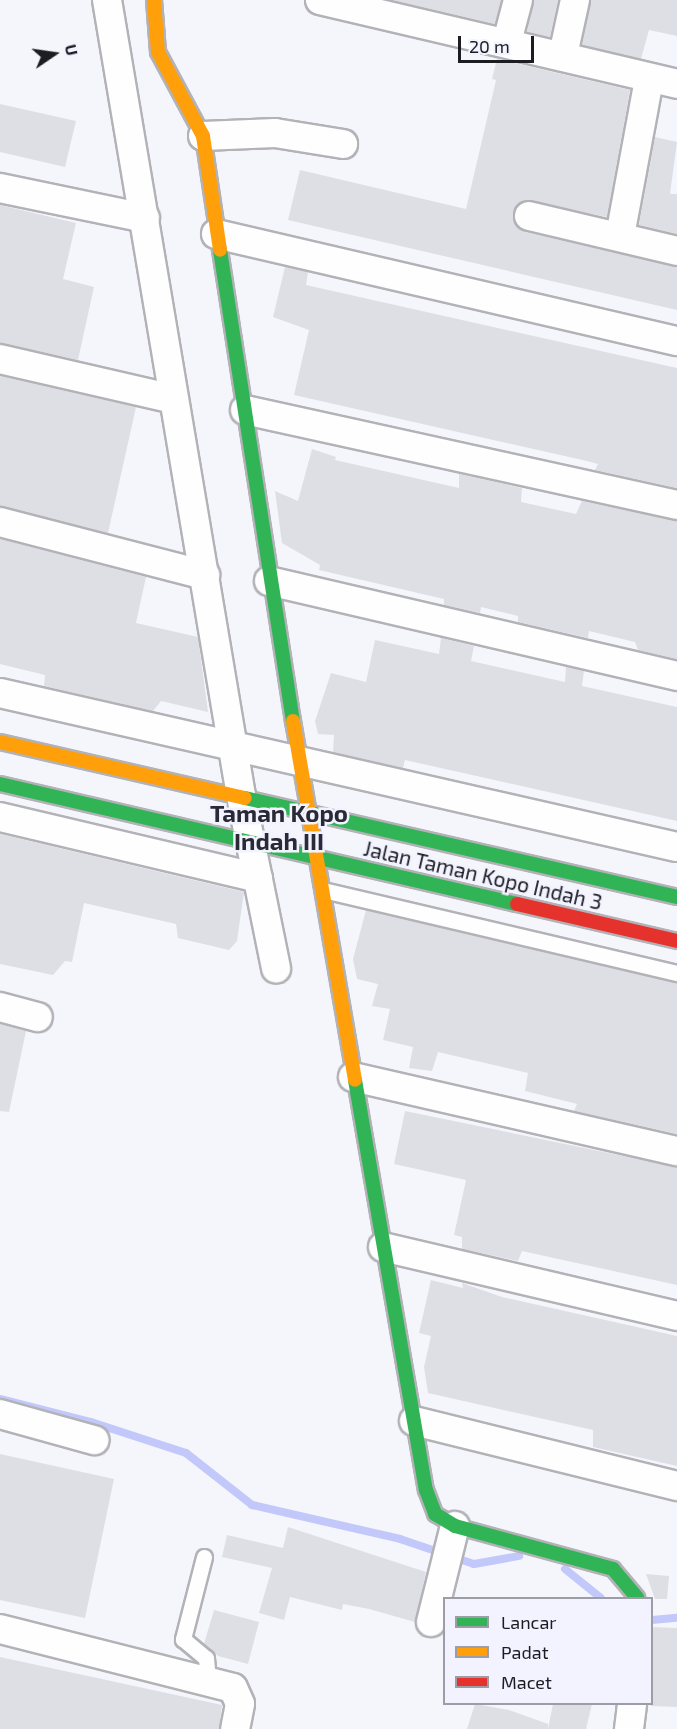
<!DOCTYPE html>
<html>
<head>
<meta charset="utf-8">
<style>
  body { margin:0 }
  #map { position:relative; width:677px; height:1729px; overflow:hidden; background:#f5f6fc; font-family:"Exo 2",sans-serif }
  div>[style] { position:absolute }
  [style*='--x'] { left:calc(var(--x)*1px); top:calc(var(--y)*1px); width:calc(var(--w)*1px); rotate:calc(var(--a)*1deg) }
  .stream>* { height:8px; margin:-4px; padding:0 4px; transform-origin:4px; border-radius:4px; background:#c3c8fb }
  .building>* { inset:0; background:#dedfe5 }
  .roads { filter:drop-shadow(2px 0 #b2b2b7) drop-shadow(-2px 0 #b2b2b7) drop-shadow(0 2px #b2b2b7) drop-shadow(0 -2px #b2b2b7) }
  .lane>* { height:15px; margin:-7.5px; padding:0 7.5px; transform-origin:7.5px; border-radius:7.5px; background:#fefeff }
  .street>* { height:28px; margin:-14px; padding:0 14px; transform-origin:14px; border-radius:14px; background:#fefeff }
  .fast>* { height:14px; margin:-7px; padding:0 7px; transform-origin:7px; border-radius:7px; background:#30b455 }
  .slow>* { height:14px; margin:-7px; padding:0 7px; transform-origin:7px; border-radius:7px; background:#ff9f0a }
  .jam>* { height:14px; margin:-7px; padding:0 7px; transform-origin:7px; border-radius:7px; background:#e5322d }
  span { translate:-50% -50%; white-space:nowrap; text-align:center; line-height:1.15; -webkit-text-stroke:5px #f2f3ff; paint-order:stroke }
  .street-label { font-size:21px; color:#1c1d22 }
  .quarter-label { font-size:24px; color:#292a35; font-weight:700 }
  .legend { position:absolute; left:443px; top:1597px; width:210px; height:108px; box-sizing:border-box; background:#f2f3ff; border:2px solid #9c9da7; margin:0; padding:8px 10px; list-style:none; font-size:18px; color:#1c1d22 }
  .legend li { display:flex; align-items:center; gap:12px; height:30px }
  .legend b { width:30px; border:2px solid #9c9da7 }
  .north { position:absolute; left:24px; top:24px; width:60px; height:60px; -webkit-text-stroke:4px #f2f3ff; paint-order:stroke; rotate:77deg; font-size:16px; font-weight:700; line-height:24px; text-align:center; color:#1c1d22 }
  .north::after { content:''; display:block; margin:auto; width:21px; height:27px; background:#1c1d22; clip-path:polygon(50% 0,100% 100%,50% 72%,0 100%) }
  .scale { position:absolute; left:458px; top:36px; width:76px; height:27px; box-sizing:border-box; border:3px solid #1c1d22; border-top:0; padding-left:8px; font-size:18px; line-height:21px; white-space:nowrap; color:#1c1d22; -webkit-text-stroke:4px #f2f3ff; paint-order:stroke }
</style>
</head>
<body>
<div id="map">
  <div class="stream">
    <i style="--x:0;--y:1399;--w:94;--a:14.2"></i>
    <i style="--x:91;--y:1422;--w:100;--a:18.1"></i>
    <i style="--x:186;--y:1453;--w:84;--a:38.2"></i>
    <i style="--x:252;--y:1505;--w:152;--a:12.9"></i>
    <i style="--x:400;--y:1539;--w:78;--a:18.7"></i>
    <i style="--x:474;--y:1564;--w:46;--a:-10.1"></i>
    <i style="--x:565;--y:1569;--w:46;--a:38.9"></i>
    <i style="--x:652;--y:1620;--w:25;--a:-5"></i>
  </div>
  <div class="building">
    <i style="clip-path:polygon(392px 0,501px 0,495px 24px)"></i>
    <i style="clip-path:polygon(534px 0,558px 0,550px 37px,527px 32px)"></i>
    <i style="clip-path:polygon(591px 0,677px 0,677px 36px,649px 30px,641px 59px,582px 45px)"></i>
    <i style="clip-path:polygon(497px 59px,630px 90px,607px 217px,525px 200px,517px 205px,513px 220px,525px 232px,677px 267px,677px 310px,288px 220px,300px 170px,466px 209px,496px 80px,492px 79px)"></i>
    <i style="clip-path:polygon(0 104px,76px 121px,65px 167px,0 152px)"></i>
    <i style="clip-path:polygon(655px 137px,677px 142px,670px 194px,677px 194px,677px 234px,639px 225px)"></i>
    <i style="clip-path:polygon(0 205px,76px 223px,63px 279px,94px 287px,78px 360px,0 343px)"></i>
    <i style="clip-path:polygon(285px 267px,308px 272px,306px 285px,677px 368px,677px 488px,595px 470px,598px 464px,587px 461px,294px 395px,309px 330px,273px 317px)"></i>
    <i style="clip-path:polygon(0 376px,136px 407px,108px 533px,0 506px)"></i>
    <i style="clip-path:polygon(312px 449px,336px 457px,335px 460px,459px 488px,459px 474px,522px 488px,521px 502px,576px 514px,582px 501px,677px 521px,677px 659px,638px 650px,635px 642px,589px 631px,588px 638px,518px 622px,518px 616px,481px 607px,480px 613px,444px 605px,444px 599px,319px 570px,320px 565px,282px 543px,275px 491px,298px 501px)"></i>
    <i style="clip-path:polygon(0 539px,146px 577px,136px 623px,198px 637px,208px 712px,161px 701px,153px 711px,44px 686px,45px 675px,0 664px)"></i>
    <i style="clip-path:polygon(441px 638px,474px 646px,471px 661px,565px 682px,566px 667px,584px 671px,582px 686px,677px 707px,677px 821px,405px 760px,403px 768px,333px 752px,334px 735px,318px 734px,315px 721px,331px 673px,366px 682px,375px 640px,439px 654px)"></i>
    <i style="clip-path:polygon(0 834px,244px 892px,237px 941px,229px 950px,178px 938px,176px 924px,84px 903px,72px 962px,65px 961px,53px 975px,0 964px)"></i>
    <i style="clip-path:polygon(366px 910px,677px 982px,677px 1134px,574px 1111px,577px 1104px,525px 1091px,528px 1073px,438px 1052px,432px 1071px,409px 1068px,413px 1047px,383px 1040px,390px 1009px,372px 1006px,378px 984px,357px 979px,353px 959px)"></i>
    <i style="clip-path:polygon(0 1024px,26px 1031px,9px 1112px,0 1111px)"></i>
    <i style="clip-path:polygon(405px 1111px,677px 1167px,677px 1285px,522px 1251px,518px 1261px,462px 1249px,462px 1237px,454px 1235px,466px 1180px,394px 1164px)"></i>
    <i style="clip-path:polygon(431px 1280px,463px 1288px,462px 1283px,502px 1297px,677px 1336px,677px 1466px,593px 1447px,593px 1430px,428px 1393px,424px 1367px,431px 1336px,419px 1333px)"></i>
    <i style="clip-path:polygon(0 1454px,114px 1479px,85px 1618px,0 1600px)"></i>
    <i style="clip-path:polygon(288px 1527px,426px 1572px,415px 1622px,369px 1609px,343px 1604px,342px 1610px,290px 1597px,284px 1620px,259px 1613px,272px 1568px,222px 1557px,227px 1535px,283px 1548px)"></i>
    <i style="clip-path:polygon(646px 1574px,669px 1576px,667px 1599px,655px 1599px)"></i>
    <i style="clip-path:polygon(214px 1610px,259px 1622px,248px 1664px,218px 1656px,204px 1644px)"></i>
    <i style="clip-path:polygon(651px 1627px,677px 1628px,677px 1707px,651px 1706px)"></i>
    <i style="clip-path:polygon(0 1657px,222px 1705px,219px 1729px,0 1729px)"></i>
    <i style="clip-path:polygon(475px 1704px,509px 1710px,548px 1724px,548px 1729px,467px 1729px)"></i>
    <i style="clip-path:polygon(553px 1704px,592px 1704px,586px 1729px,548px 1729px)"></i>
  </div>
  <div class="roads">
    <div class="lane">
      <i style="--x:323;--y:890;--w:364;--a:13.2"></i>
      <i style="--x:204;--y:1557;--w:85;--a:104.4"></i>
      <i style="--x:183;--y:1639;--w:30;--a:40"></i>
      <i style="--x:206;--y:1658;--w:23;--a:85"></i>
    </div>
    <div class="street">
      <i style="--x:107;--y:0;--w:807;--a:80.44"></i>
      <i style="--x:241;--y:796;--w:176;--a:78.5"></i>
      <i style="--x:320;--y:0;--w:367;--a:13.2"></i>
      <i style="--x:507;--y:42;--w:43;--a:-75.3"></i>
      <i style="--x:563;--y:55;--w:56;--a:-77.7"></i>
      <i style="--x:203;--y:136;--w:72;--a:-2.4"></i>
      <i style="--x:275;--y:133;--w:69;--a:9.2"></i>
      <i style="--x:0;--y:188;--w:148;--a:11.7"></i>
      <i style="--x:529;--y:216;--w:152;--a:13.3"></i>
      <i style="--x:216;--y:234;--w:473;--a:13.1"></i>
      <i style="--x:620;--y:236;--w:159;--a:-79.5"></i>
      <i style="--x:0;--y:359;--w:178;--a:13"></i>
      <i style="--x:245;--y:410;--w:442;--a:12.4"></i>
      <i style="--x:0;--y:522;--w:212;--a:14.5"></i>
      <i style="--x:269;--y:581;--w:419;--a:13.1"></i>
      <i style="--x:0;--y:693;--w:694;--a:12.82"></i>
      <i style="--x:0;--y:817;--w:265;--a:13.3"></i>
      <i style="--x:0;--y:1007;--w:39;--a:15"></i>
      <i style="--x:353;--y:1077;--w:332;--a:12.9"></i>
      <i style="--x:383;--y:1247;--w:302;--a:13.2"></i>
      <i style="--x:0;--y:1414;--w:98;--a:15.5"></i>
      <i style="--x:414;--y:1421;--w:271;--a:13.9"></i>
      <i style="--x:431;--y:1622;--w:99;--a:-76"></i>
      <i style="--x:0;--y:1629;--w:240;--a:14.2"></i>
      <i style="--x:233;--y:1688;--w:17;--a:66"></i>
      <i style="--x:240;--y:1704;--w:25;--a:101"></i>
      <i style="--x:629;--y:1729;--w:25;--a:-83"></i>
    </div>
    <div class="fast">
      <i style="--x:220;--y:250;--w:477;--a:81.2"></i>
      <i style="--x:0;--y:784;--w:531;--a:13.07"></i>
      <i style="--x:245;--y:798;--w:443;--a:12.9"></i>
      <i style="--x:355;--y:1080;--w:416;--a:80.2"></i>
      <i style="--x:426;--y:1490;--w:26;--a:69"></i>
      <i style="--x:435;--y:1514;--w:23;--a:31"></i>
      <i style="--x:455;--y:1526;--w:164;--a:15.2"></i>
      <i style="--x:613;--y:1569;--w:38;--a:50"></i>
    </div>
    <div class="slow">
      <i style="--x:154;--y:0;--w:52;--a:85.6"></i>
      <i style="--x:158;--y:52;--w:95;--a:61.8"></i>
      <i style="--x:203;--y:136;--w:115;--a:81.5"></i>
      <i style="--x:293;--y:721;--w:364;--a:80.2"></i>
      <i style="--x:0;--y:742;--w:251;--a:12.9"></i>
    </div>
    <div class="jam">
      <i style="--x:517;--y:904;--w:164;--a:13"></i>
    </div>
  </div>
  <div class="street-label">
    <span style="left:483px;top:875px;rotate:13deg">Jalan Taman Kopo Indah 3</span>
  </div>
  <div class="quarter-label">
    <span style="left:279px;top:827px">Taman Kopo<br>Indah III</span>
  </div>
  <ul class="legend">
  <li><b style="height:8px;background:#30b455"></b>Lancar</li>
  <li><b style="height:8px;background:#ff9f0a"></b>Padat</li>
  <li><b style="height:8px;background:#e5322d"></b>Macet</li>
  </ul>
  <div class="north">U</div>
  <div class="scale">20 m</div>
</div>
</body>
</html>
